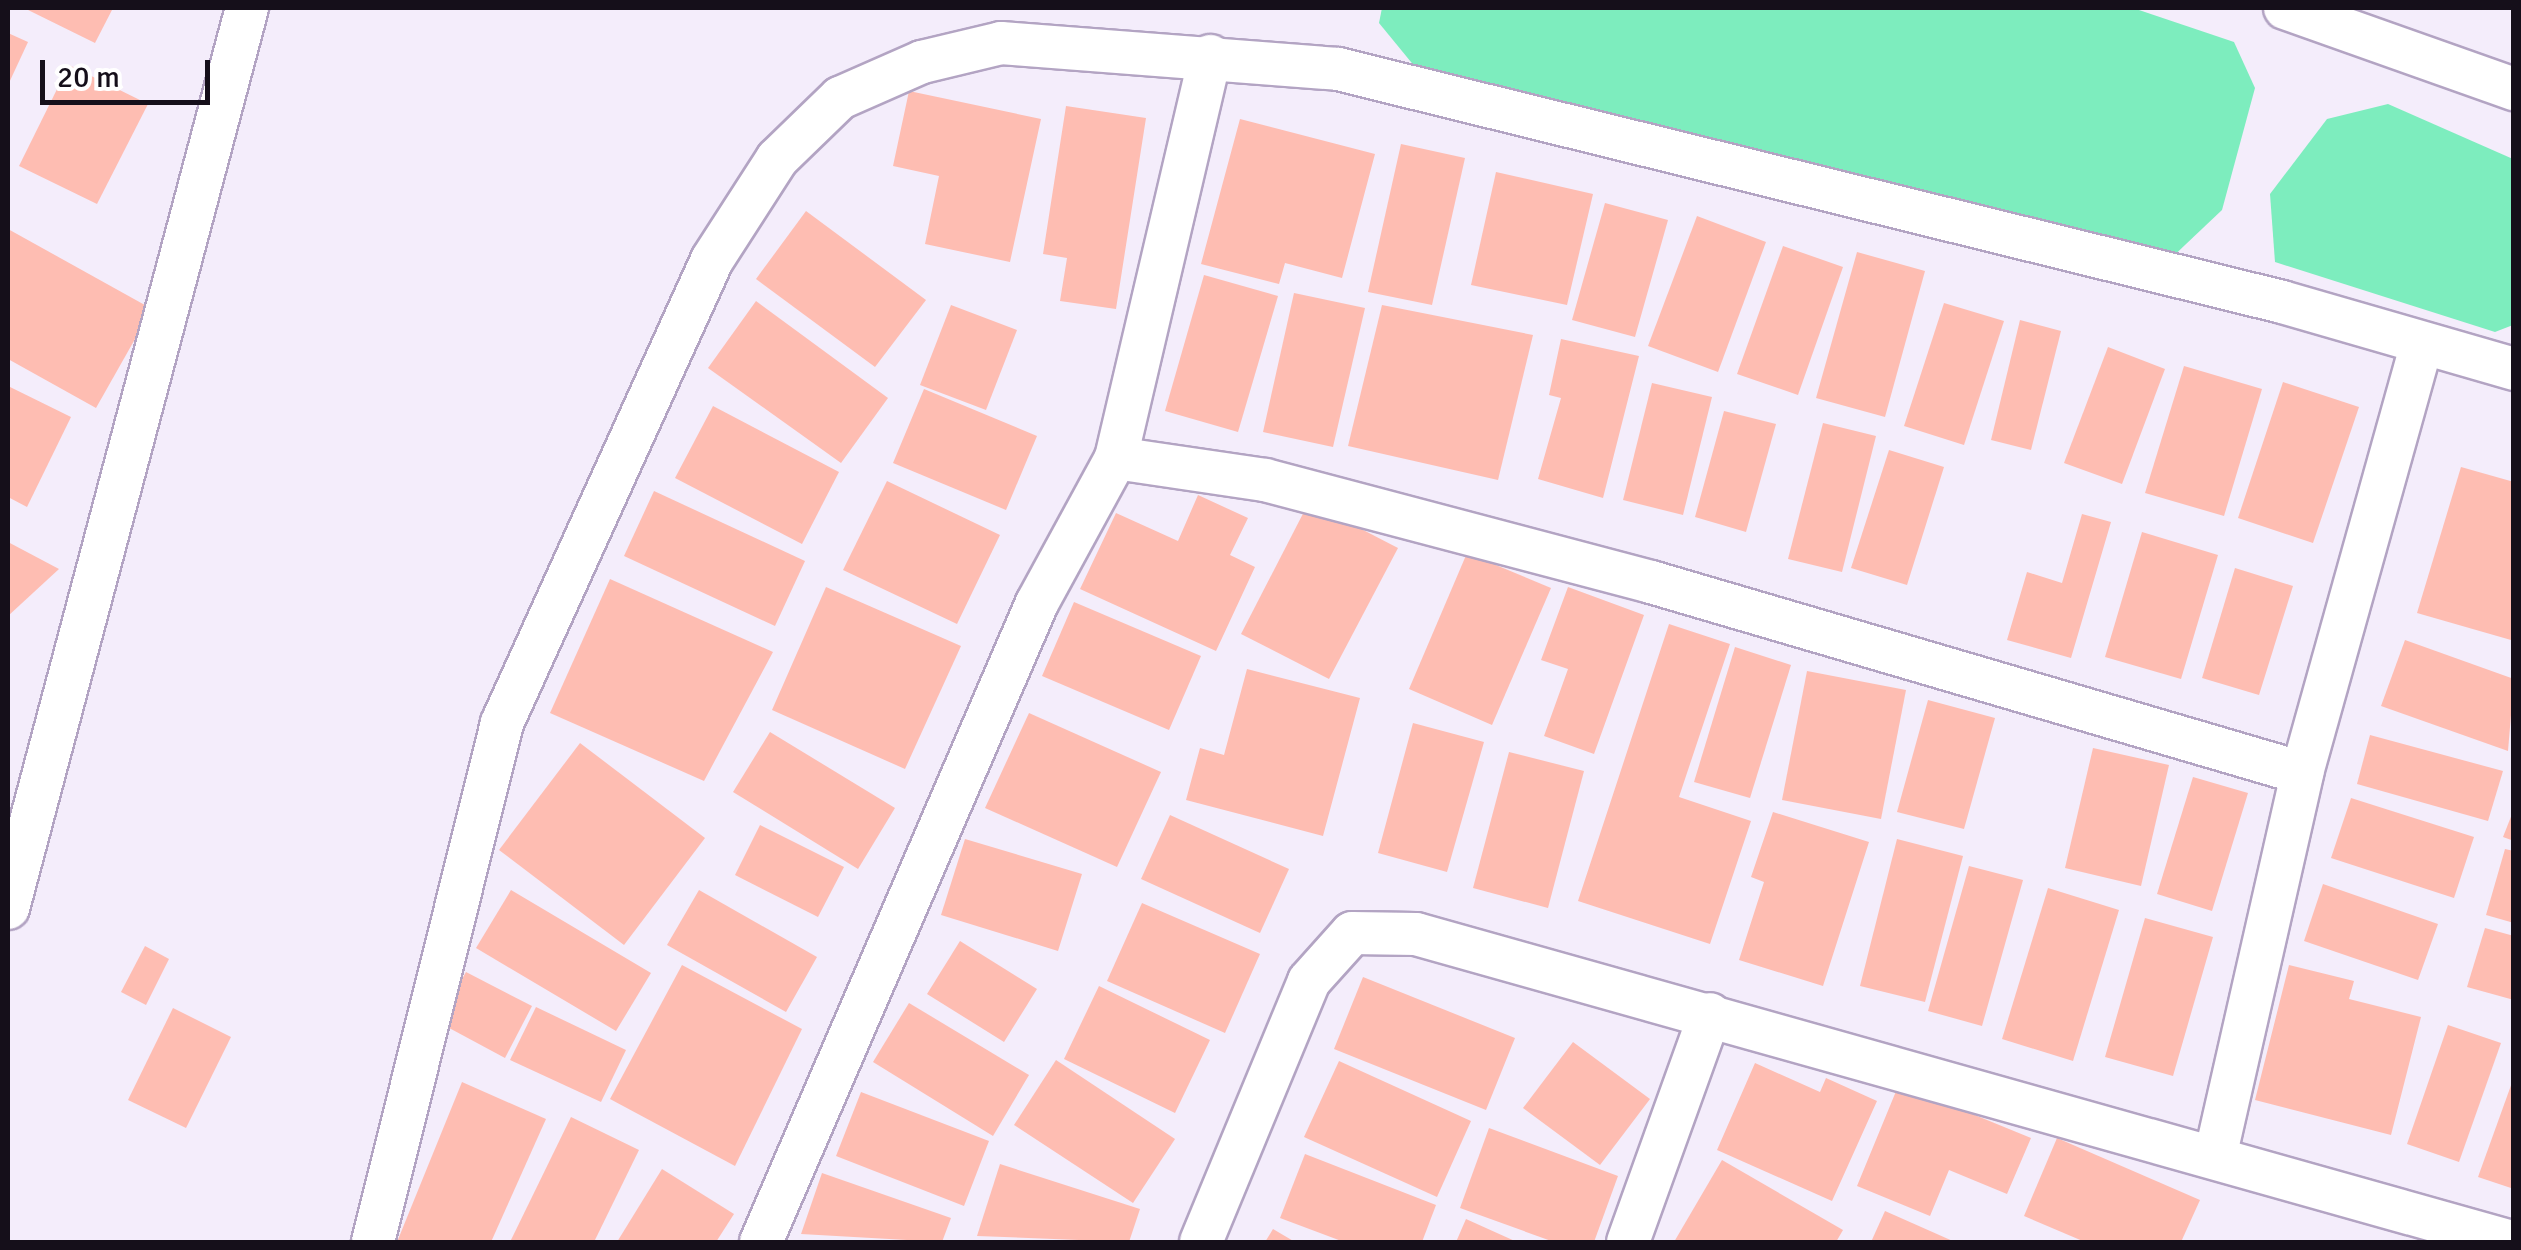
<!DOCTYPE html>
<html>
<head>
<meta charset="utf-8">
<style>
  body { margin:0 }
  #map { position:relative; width:2521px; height:1250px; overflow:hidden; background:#f4edfb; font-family:Signika,sans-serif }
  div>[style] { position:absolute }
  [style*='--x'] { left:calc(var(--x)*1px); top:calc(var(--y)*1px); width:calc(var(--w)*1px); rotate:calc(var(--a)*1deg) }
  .green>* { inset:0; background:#7dedbe }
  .building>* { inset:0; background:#febdb2 }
  .roads { filter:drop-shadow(2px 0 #b3a4c3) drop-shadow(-2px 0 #b3a4c3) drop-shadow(0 2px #b3a4c3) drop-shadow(0 -2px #b3a4c3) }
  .street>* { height:42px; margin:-21px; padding:0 21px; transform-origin:21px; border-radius:21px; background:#fff }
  span { translate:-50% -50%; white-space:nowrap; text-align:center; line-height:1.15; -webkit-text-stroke:9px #fff; paint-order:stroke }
  .frame { position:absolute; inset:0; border:10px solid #150f1a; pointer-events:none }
  .scale { position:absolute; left:40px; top:60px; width:170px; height:45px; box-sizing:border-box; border:5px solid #150f1a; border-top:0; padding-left:12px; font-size:30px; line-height:35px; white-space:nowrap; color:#150f1a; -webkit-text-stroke:8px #fff; paint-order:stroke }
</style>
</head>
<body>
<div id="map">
  <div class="green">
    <i style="clip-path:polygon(1382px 8px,2133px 8px,2234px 42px,2255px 88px,2222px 210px,2166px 263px,1420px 73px,1379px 23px)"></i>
    <i style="clip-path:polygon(2388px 104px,2513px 159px,2513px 325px,2495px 332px,2275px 262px,2270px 194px,2327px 119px)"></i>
  </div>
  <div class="building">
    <i style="clip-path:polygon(24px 8px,113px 8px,95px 43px)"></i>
    <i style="clip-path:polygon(8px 33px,28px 42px,8px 85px)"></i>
    <i style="clip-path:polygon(69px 65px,148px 104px,97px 204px,19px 166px)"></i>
    <i style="clip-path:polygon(909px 91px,1041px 119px,1010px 262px,925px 244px,939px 176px,893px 166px)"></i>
    <i style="clip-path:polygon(1066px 106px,1146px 118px,1116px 309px,1060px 301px,1067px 258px,1043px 254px)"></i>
    <i style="clip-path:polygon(1240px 119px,1375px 154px,1342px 278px,1285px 263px,1279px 284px,1201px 264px)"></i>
    <i style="clip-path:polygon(1401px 144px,1465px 158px,1432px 305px,1368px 292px)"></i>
    <i style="clip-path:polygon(1496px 172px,1593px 194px,1567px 305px,1471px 285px)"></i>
    <i style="clip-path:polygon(1605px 203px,1668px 220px,1635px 337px,1572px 320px)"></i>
    <i style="clip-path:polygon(806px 211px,926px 300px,875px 367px,756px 279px)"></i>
    <i style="clip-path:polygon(1697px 216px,1766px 242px,1718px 372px,1648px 346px)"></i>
    <i style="clip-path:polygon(8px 229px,152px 309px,96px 408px,8px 359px)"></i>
    <i style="clip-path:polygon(1783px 246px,1843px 267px,1798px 395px,1737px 374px)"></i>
    <i style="clip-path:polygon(1857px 252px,1925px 271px,1885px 417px,1816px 398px)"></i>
    <i style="clip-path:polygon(1204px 275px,1278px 296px,1238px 432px,1165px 411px)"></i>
    <i style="clip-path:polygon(1294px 293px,1365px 308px,1333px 447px,1263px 432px)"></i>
    <i style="clip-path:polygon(756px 301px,888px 398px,841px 463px,708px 368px)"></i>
    <i style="clip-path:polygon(1944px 303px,2004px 321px,1964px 445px,1904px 426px)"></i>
    <i style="clip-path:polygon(951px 305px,1017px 330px,986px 410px,920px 385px)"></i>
    <i style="clip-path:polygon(1382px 305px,1533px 335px,1498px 480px,1348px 446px)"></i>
    <i style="clip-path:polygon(2020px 320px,2061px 331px,2031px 450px,1991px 440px)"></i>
    <i style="clip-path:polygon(1561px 339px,1639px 356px,1603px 498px,1538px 479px,1561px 398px,1549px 395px)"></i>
    <i style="clip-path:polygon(2108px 347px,2165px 369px,2122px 484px,2064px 463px)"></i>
    <i style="clip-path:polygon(2184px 366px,2262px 389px,2224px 516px,2145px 493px)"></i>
    <i style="clip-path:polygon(2283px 382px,2359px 407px,2313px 543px,2238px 518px)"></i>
    <i style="clip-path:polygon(1652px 383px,1712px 397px,1683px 515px,1623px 500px)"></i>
    <i style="clip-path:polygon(8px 386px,71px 417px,27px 507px,8px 497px)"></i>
    <i style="clip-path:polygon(924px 389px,1037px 436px,1006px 510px,893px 463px)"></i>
    <i style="clip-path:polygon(713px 406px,839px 472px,802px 544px,675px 478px)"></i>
    <i style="clip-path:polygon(1724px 411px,1776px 424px,1746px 532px,1695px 517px)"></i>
    <i style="clip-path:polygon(1823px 423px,1876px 436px,1842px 572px,1788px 559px)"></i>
    <i style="clip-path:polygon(1889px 450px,1944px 467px,1907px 585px,1851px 568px)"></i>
    <i style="clip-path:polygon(2461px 467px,2514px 482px,2511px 640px,2417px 613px)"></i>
    <i style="clip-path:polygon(887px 481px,1000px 535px,957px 624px,843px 570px)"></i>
    <i style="clip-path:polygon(654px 491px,805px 561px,775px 626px,624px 556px)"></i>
    <i style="clip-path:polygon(1198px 495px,1248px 518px,1230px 555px,1255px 567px,1216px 651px,1080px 589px,1116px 513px,1178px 541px)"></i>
    <i style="clip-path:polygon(1309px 502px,1398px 548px,1329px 679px,1241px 634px)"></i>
    <i style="clip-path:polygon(2082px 514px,2111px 522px,2071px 658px,2007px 640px,2027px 572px,2062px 583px)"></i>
    <i style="clip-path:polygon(2142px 532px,2218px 555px,2181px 679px,2105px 657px)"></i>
    <i style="clip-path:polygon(8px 542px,59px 569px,8px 616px)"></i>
    <i style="clip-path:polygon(1467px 553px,1551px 588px,1492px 725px,1409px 689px)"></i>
    <i style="clip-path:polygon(2235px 568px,2293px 586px,2259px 695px,2202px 678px)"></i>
    <i style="clip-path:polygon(610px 579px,773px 652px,704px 781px,550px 713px)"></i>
    <i style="clip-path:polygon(826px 587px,961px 646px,905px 769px,772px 710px)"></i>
    <i style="clip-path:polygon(1568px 587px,1644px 615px,1594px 754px,1544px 736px,1568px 669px,1541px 660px)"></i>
    <i style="clip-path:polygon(1074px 602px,1201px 656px,1169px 730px,1042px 676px)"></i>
    <i style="clip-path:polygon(1669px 624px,1730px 644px,1679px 797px,1751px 821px,1710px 944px,1578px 901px)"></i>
    <i style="clip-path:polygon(2405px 640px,2514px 679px,2508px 751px,2381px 706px)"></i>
    <i style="clip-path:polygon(1735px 647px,1791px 665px,1750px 798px,1694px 782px)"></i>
    <i style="clip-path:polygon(1247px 669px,1360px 698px,1323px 836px,1186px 800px,1200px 748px,1224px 755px)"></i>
    <i style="clip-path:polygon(1807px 671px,1906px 690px,1881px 819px,1782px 800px)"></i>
    <i style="clip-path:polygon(1928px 700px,1995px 718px,1964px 829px,1897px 812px)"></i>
    <i style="clip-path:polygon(1029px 713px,1161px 772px,1117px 867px,985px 808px)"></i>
    <i style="clip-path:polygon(1413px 723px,1484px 742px,1447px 872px,1378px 853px)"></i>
    <i style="clip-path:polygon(770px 732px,895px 808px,858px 869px,733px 792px)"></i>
    <i style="clip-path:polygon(2370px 735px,2503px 771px,2488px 821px,2357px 784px)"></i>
    <i style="clip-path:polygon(580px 743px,705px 838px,624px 945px,499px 850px)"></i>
    <i style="clip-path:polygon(2093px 748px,2169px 765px,2141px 886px,2065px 868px)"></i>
    <i style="clip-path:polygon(1509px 752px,1584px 771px,1548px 908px,1473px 888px)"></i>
    <i style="clip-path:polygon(2193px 777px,2248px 793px,2212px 911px,2157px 894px)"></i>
    <i style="clip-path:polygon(2351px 798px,2474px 837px,2454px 898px,2331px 858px)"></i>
    <i style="clip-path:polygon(2514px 809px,2514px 841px,2503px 837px)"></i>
    <i style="clip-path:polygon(1773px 812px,1869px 842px,1823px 986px,1739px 960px,1764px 882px,1751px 877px)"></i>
    <i style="clip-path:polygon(1170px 815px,1289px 869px,1260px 933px,1141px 879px)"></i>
    <i style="clip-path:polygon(760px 825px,844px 867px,818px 917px,735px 875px)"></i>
    <i style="clip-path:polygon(965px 839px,1082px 874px,1058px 951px,941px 915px)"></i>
    <i style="clip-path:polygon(1897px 839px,1963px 856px,1925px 1002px,1860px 986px)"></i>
    <i style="clip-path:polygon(2505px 849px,2514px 851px,2514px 923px,2486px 915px)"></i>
    <i style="clip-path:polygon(1969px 866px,2023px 880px,1982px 1026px,1928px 1011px)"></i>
    <i style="clip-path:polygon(2323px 884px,2438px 924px,2418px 980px,2304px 941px)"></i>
    <i style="clip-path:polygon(2048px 888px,2119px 910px,2073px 1061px,2002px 1039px)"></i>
    <i style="clip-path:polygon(511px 890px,651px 973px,616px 1031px,476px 948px)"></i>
    <i style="clip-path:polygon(699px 890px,817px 957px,786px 1012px,667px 945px)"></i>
    <i style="clip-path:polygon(1142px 903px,1260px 954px,1225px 1033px,1107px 981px)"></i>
    <i style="clip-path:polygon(2145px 918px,2213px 937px,2173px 1076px,2105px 1057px)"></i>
    <i style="clip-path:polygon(2485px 928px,2514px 936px,2514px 1000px,2467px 987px)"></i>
    <i style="clip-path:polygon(960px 941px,1037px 989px,1004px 1042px,927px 994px)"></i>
    <i style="clip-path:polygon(145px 946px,169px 959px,146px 1005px,121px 992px)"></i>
    <i style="clip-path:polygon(682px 965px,802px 1029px,735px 1166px,610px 1099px)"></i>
    <i style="clip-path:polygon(2289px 965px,2354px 981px,2349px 999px,2421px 1017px,2391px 1135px,2255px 1100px)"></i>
    <i style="clip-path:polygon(466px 972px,532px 1006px,505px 1058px,438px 1022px)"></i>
    <i style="clip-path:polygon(1363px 977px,1515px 1038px,1486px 1110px,1334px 1049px)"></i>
    <i style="clip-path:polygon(1099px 986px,1210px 1040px,1175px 1113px,1064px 1059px)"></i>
    <i style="clip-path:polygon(909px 1003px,1029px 1075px,993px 1136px,873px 1062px)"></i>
    <i style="clip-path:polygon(536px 1007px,626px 1050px,601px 1102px,510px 1060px)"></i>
    <i style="clip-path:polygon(173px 1008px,231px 1037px,186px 1128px,128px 1100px)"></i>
    <i style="clip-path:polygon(2448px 1025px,2501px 1043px,2459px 1162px,2407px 1144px)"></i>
    <i style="clip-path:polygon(1573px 1042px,1650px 1099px,1600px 1165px,1523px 1108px)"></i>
    <i style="clip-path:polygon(1056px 1060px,1175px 1139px,1133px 1203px,1014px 1125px)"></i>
    <i style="clip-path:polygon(1339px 1061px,1471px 1121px,1437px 1197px,1304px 1137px)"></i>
    <i style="clip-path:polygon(1755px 1063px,1820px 1092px,1826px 1078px,1877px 1101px,1832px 1201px,1717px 1150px)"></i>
    <i style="clip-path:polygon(2514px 1077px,2514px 1189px,2478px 1177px)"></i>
    <i style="clip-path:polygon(462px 1082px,546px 1119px,491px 1242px,397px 1242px)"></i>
    <i style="clip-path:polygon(1899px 1084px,2031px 1138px,2007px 1194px,1949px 1170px,1930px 1216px,1857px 1186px)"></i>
    <i style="clip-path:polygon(861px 1092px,989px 1141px,964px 1206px,836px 1156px)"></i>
    <i style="clip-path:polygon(571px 1117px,639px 1150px,594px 1242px,510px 1242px)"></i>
    <i style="clip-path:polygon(1489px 1128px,1618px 1176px,1594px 1242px,1554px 1242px,1460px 1208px)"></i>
    <i style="clip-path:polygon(2057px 1138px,2200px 1200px,2181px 1242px,2085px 1242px,2024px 1216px)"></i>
    <i style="clip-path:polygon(1305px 1154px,1436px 1205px,1422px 1242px,1344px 1242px,1280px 1218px)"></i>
    <i style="clip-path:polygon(1722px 1160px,1843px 1230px,1836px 1242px,1674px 1242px)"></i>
    <i style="clip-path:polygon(1000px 1164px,1140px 1209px,1129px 1242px,977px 1236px)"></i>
    <i style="clip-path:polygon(662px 1169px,734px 1214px,716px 1242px,617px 1242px)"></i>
    <i style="clip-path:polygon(822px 1173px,951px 1218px,942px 1242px,801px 1234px)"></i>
    <i style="clip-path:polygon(1885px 1211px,1955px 1242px,1871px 1242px)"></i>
    <i style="clip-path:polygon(1466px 1219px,1517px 1242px,1456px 1242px)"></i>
    <i style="clip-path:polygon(1273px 1229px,1295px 1242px,1265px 1242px)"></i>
  </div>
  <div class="roads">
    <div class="street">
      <i style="--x:2285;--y:8;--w:243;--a:19.5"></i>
      <i style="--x:1116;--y:458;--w:151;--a:8.4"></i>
      <i style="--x:1265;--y:480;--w:399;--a:14.8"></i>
      <i style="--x:1651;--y:582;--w:678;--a:16.35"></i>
      <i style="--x:8;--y:908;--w:931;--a:-75.13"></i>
      <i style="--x:2216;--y:1153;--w:390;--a:-77.2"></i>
      <i style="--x:2302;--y:773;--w:446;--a:-74.4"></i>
      <i style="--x:373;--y:1242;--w:535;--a:-76.04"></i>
      <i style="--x:502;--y:723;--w:508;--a:-65.6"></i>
      <i style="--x:712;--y:260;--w:120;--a:-57.2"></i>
      <i style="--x:777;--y:159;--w:88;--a:-44.1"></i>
      <i style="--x:840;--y:98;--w:90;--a:-23.7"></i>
      <i style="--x:922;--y:62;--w:81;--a:-13.5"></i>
      <i style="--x:1001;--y:43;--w:338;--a:4.4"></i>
      <i style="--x:1338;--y:69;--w:972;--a:13.86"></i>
      <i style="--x:2282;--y:302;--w:241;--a:16.1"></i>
      <i style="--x:761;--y:1242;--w:696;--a:-66.64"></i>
      <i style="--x:1037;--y:603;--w:165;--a:-61.4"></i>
      <i style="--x:1116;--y:458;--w:413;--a:-76.8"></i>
      <i style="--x:1201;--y:1242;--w:282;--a:-67.5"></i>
      <i style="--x:1309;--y:981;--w:64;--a:-48.1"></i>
      <i style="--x:1352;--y:933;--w:64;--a:0.9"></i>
      <i style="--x:1416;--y:934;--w:1138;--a:15.7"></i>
      <i style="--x:1628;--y:1242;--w:242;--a:-70.2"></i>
    </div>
  </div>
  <div class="frame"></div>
  <div class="scale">20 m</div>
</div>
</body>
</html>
